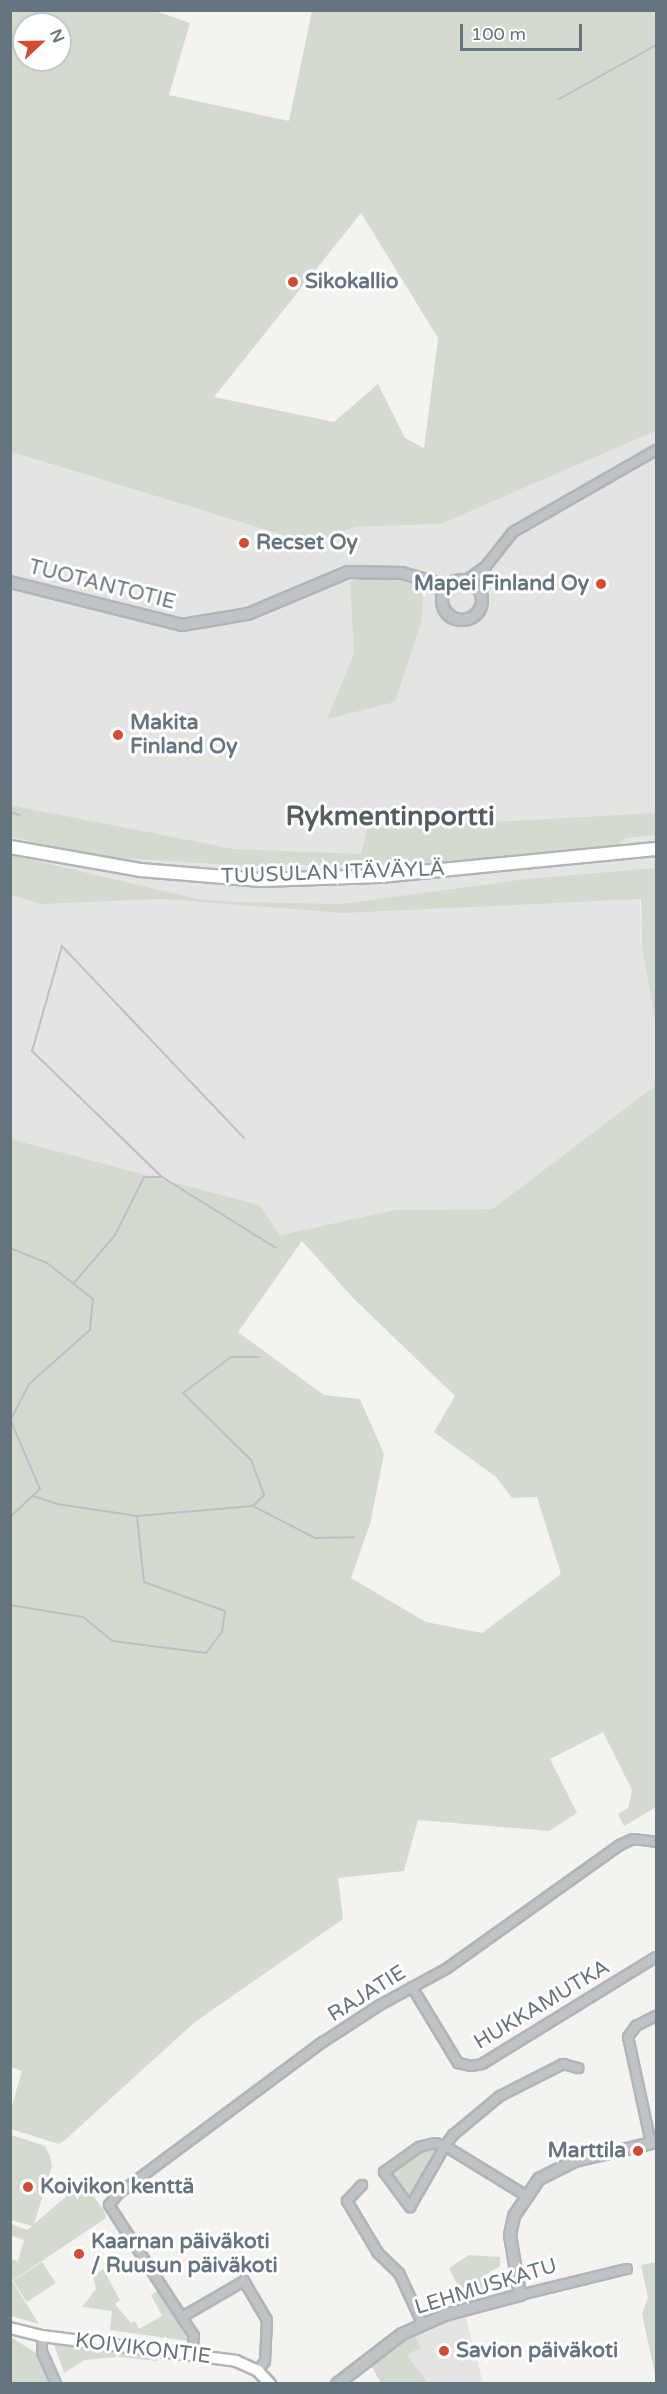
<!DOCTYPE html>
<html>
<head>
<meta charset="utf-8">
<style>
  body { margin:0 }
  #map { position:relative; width:667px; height:2394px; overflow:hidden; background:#f4f3f0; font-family:"Varela Round",sans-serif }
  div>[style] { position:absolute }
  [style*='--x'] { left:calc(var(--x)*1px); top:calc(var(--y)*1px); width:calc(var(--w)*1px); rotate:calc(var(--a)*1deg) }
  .built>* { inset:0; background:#e4e5e3 }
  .green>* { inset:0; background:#d5dad1 }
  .stream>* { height:2px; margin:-1px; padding:0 1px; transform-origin:1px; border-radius:1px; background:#b6c2c5 }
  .roads { filter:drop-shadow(2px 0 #b0b5b8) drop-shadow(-2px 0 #b0b5b8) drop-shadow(0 2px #b0b5b8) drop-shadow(0 -2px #b0b5b8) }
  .minor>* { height:8px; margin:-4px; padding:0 4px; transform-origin:4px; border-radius:4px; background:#bfc3c6 }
  .tertiary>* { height:10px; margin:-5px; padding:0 5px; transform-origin:5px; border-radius:5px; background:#bfc3c6 }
  .tertiary>.ring { margin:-5px; padding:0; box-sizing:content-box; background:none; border:10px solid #bfc3c6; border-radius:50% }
  .secondary>* { height:10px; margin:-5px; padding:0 5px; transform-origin:5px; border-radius:5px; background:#fff }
  .primary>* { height:12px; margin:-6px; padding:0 6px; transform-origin:6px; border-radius:6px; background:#fff }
  .dots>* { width:16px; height:16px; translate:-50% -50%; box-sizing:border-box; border:3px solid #fff; border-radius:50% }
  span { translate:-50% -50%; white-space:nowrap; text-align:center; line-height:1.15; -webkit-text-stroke:6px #fff; paint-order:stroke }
  .poi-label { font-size:21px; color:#65757f; font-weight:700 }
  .left { translate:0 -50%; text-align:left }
  .right { translate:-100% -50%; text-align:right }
  .street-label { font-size:21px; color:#65757f }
  .district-label { font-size:27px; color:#525d64; font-weight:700 }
  .frame { position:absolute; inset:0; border:12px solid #65757f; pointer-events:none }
  .north { position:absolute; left:12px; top:12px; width:60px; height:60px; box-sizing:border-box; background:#fff; border:2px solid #c1c8cc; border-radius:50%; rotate:68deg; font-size:16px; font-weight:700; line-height:24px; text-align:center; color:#65757f }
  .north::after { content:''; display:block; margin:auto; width:21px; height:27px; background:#d44b2f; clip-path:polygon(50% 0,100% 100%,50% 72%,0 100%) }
  .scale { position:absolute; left:460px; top:24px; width:122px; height:27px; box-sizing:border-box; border:3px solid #65757f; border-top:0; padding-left:8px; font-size:18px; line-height:21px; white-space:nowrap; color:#65757f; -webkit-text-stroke:4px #fff; paint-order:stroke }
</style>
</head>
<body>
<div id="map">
  <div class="built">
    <i style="clip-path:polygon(656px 431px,656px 868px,639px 870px,642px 948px,656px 1025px,656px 1085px,492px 1209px,394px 1210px,280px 1235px,260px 1205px,11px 1139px,10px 452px,309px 543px,356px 527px,441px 524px)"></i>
    <i style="clip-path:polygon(465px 2315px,483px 2383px,428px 2383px,407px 2355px,421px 2348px,415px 2335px)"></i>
  </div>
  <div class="green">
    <i style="clip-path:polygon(evenodd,11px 10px,156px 11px,190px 23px,169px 95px,289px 121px,312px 11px,656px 11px,656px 431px,441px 524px,356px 527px,309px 543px,11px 452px,11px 10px,24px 24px,60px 24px,60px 60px,24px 60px,24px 24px,11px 10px,361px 213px,438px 338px,424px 448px,405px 438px,378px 384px,334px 422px,214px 397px,361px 213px)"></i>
    <i style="clip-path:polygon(377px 576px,414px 584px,424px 591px,421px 623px,395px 702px,327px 719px,354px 654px,350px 581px)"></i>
    <i style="clip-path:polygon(10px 805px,234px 849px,361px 854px,367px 829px,656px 813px,656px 835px,626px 838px,614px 846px,411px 864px,233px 865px,118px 858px,35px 843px,11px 836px)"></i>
    <i style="clip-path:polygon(11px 855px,198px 899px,236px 902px,341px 904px,526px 879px,656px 868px,656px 1025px,642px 948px,641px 899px,343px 913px,162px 899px,41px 904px,11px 895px)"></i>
    <i style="clip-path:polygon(evenodd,656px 1085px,656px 1807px,624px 1826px,618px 1814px,628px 1808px,632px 1790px,603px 1732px,550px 1759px,577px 1813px,549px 1831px,418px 1820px,404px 1871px,338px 1878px,343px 1919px,195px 2022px,65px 2140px,59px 2144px,11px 2129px,11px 2109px,22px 2071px,10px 2067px,11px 1139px,260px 1205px,280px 1235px,394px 1210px,492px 1209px,656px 1085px,302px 1241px,354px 1299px,455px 1396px,434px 1432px,496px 1477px,512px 1498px,537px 1497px,561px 1574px,482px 1633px,426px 1622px,351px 1578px,370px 1524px,384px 1454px,360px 1399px,324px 1395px,238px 1332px,302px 1241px)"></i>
    <i style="clip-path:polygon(11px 2135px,45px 2146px,50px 2156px,52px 2166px,34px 2224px,76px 2188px,92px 2194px,105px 2213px,106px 2218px,12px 2281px,39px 2324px,11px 2316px,11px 2259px,18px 2261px,24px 2240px,12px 2236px,11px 2241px,11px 2224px,27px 2230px,32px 2226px,11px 2220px)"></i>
    <i style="clip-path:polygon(435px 2146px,442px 2148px,410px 2202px,387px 2172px,419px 2149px)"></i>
    <i style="clip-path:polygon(469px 2255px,500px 2257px,500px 2266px,485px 2275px,484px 2288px,462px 2294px,449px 2268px)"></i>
    <i style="clip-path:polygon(42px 2262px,56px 2283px,27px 2302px,13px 2281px)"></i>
    <i style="clip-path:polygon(656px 2262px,656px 2379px,642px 2314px,648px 2298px,641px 2265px)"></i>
    <i style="clip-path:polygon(103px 2269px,120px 2300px,115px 2304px,131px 2323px,135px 2321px,139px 2329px,162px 2316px,151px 2295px,159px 2290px,188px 2341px,110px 2330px,112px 2311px,82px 2307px,96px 2289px,93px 2277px)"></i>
    <i style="clip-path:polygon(415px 2335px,421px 2348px,407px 2355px,428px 2383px,381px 2383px,370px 2364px)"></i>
    <i style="clip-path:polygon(11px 2337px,36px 2353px,49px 2383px,11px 2383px)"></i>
    <i style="clip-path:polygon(54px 2345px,77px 2346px,158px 2356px,157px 2361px,119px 2357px,85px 2360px,64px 2373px)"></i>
  </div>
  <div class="stream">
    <i style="--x:559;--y:99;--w:111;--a:-29.1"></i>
    <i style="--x:10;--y:812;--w:10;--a:17"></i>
    <i style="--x:244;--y:1138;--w:265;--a:-133.5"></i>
    <i style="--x:62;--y:946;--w:109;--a:105.9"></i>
    <i style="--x:32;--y:1051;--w:181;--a:44.1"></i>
    <i style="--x:162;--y:1177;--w:134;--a:31.9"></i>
    <i style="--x:10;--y:1248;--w:40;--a:22"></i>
    <i style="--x:47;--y:1263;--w:58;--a:38"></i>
    <i style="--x:93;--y:1299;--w:31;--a:96"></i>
    <i style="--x:90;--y:1330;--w:81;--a:138.5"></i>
    <i style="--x:29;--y:1384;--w:39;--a:117"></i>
    <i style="--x:74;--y:1283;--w:63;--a:-49.5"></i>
    <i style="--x:115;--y:1235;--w:65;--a:-63.4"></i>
    <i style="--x:144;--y:1177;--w:18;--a:0"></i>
    <i style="--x:10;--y:1419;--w:76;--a:66.8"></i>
    <i style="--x:40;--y:1489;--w:41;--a:137"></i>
    <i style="--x:33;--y:1496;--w:25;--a:18"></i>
    <i style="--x:57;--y:1504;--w:81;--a:8.5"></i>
    <i style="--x:137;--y:1516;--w:116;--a:-4.9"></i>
    <i style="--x:253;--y:1506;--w:70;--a:27.3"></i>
    <i style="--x:315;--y:1538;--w:39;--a:-1"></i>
    <i style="--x:253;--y:1506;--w:16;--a:-45"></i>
    <i style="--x:264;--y:1495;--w:37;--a:-110"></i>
    <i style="--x:251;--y:1460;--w:95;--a:-135.4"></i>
    <i style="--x:183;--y:1393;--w:60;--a:-36.9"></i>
    <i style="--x:231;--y:1357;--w:28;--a:0"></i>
    <i style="--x:10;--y:1605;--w:74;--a:9.3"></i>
    <i style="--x:83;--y:1617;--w:38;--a:39"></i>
    <i style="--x:113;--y:1641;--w:94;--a:7.4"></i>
    <i style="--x:206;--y:1653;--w:26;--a:-53"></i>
    <i style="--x:222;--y:1632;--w:21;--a:-82"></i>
    <i style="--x:225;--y:1611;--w:86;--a:-160.3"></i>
    <i style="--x:144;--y:1582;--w:66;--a:-96.1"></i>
  </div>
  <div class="roads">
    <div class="minor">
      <i style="--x:467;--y:580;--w:22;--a:-36"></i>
      <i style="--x:479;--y:588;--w:23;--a:-72"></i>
      <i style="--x:486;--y:566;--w:43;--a:-51.5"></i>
      <i style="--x:513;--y:532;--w:165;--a:-29.8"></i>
      <i style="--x:412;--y:1987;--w:89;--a:58.8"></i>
      <i style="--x:458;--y:2063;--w:13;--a:13"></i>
      <i style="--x:471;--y:2066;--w:11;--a:-10"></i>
      <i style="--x:482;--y:2064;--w:204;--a:-31.6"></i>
      <i style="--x:651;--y:2143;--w:108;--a:-102.2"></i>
      <i style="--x:628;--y:2037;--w:14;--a:-54"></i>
      <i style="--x:636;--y:2026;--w:22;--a:-27"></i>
      <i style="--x:362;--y:2185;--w:22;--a:133"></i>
      <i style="--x:347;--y:2201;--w:61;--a:59.2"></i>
      <i style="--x:378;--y:2253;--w:29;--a:44"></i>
      <i style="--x:399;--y:2273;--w:57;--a:65.2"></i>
      <i style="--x:525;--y:2195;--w:94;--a:-148.5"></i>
      <i style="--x:445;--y:2146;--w:10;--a:-163"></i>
      <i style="--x:435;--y:2143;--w:16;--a:166"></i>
      <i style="--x:419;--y:2147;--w:43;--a:144.5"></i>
      <i style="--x:384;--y:2172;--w:44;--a:53.4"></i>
      <i style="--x:410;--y:2207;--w:70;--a:-60.2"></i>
      <i style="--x:445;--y:2146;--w:14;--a:-54"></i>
      <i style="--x:453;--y:2135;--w:61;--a:-39.7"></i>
      <i style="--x:500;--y:2096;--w:71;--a:-26.9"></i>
      <i style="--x:563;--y:2064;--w:16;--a:15"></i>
      <i style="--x:520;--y:2295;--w:110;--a:-13.7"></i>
      <i style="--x:182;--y:2317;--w:72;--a:-30.1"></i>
      <i style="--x:244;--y:2281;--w:45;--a:59.5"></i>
      <i style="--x:267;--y:2320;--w:41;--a:92.8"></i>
      <i style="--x:265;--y:2361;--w:12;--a:125"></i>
      <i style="--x:42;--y:2336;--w:16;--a:90"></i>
      <i style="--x:42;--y:2352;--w:35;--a:66"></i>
      <i style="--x:192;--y:2355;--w:19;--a:-84"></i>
      <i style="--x:194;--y:2336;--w:156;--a:-123"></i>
      <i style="--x:109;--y:2205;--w:14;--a:-51"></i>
      <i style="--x:118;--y:2194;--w:255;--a:-36.6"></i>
      <i style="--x:323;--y:2042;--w:68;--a:-33"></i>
      <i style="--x:380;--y:2005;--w:75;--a:-28.6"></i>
      <i style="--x:446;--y:1969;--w:214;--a:-35.5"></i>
      <i style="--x:620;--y:1845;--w:14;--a:-25"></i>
      <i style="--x:633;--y:1839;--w:23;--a:7"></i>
    </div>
    <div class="tertiary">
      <i class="ring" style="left:442px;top:580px;width:30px;height:30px"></i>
      <i style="--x:10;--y:582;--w:177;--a:14"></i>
      <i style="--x:182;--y:625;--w:67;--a:-9.5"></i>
      <i style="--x:248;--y:614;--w:108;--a:-22.8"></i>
      <i style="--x:348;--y:572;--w:54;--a:1.1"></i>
      <i style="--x:402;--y:573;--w:47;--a:16.1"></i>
      <i style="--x:337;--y:2384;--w:82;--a:-37.6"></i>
      <i style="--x:402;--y:2334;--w:47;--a:-23.8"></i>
      <i style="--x:445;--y:2315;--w:78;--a:-14.9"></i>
      <i style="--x:520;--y:2295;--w:61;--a:-99.5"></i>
      <i style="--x:510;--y:2235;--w:19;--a:-78"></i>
      <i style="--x:514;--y:2216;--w:45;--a:-56"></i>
      <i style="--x:539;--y:2179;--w:40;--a:-26.6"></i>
      <i style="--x:575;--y:2161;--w:83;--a:-13.2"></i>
    </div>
    <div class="secondary">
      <i style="--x:10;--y:2328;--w:33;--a:14"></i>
      <i style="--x:42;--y:2336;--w:196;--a:7.3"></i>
      <i style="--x:236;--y:2361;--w:24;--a:24"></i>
      <i style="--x:258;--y:2371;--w:18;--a:47"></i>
    </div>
    <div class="primary">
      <i style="--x:10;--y:847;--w:132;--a:10"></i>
      <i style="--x:140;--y:870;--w:121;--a:4.7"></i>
      <i style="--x:261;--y:880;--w:119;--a:-1.9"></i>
      <i style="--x:380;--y:876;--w:277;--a:-5.6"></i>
    </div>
  </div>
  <div class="dots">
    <i style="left:293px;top:282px;background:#d44b2f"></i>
    <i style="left:244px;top:543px;background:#d44b2f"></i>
    <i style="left:601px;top:584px;background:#d44b2f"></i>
    <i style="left:118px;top:735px;background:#d44b2f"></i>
    <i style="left:638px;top:2151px;background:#d44b2f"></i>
    <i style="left:28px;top:2187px;background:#d44b2f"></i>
    <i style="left:79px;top:2254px;background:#d44b2f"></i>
    <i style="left:444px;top:2351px;background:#d44b2f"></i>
  </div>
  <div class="poi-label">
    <span class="left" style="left:305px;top:282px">Sikokallio</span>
    <span class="left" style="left:256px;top:543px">Recset Oy</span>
    <span class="right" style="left:589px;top:584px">Mapei Finland Oy</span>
    <span class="left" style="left:130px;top:735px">Makita<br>Finland Oy</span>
    <span class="right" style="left:626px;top:2151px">Marttila</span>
    <span class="left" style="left:40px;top:2187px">Koivikon kenttä</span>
    <span class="left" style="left:91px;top:2254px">Kaarnan päiväkoti<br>/ Ruusun päiväkoti</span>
    <span class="left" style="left:456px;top:2351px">Savion päiväkoti</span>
  </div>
  <div class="street-label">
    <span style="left:102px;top:585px;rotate:14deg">TUOTANTOTIE</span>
    <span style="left:333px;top:873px;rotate:-2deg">TUUSULAN ITÄVÄYLÄ</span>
    <span style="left:367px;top:1994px;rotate:-32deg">RAJATIE</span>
    <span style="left:542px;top:2005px;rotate:-31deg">HUKKAMUTKA</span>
    <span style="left:486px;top:2287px;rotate:-17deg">LEHMUSKATU</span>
    <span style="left:143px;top:2349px;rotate:7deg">KOIVIKONTIE</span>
  </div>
  <div class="district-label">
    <span style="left:390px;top:817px">Rykmentinportti</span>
  </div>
  <div class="frame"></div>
  <div class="north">N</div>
  <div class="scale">100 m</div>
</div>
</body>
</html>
